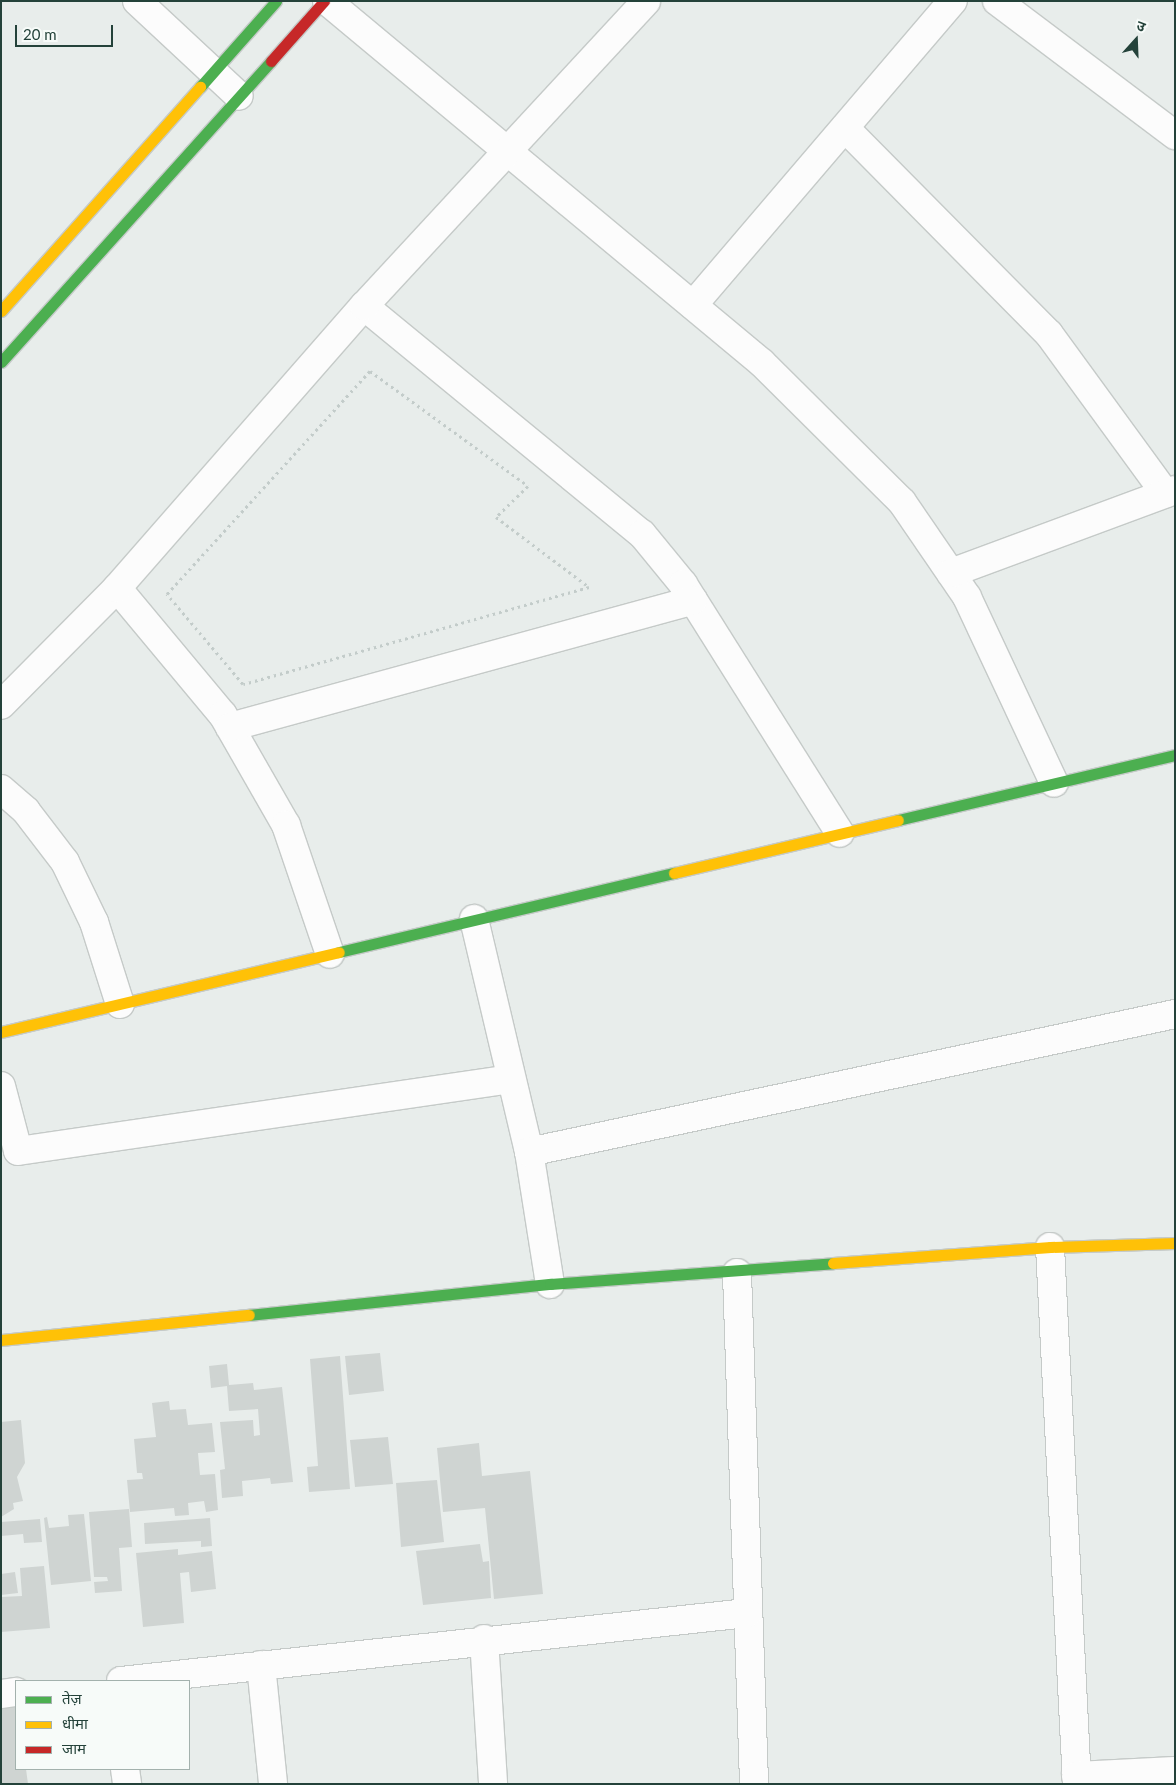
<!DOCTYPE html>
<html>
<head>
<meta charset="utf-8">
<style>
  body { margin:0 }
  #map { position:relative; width:1176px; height:1785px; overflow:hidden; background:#e8edeb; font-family:Lato,"Noto Sans Devanagari",sans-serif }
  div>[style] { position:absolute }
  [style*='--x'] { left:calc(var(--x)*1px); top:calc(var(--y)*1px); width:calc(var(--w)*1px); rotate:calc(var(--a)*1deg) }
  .building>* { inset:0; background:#cfd4d2 }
  .path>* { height:3px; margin-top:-1.5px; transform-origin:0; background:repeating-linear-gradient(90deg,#c3ccca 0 2.5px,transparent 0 6.5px) }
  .roads { filter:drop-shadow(1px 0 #c5cac8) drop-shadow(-1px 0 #c5cac8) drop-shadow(0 1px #c5cac8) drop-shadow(0 -1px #c5cac8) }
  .street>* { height:28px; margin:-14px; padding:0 14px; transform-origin:14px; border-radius:14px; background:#fcfcfc }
  .fast>* { height:11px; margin:-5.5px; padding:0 5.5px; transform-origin:5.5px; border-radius:5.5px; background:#4caf50 }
  .slow>* { height:11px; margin:-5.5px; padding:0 5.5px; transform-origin:5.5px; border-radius:5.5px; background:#ffc107 }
  .jam>* { height:11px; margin:-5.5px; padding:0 5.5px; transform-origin:5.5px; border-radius:5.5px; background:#c62828 }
  span { translate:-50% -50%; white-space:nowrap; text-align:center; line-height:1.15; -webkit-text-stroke:4px #f7fbf9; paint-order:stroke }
  .frame { position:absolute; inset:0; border:2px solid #24423a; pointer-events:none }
  .legend { position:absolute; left:15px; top:1680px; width:175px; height:90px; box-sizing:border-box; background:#f7fbf9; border:1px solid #a3b1ad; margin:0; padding:6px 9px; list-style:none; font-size:15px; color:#24423a }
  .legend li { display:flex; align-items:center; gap:10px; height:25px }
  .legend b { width:25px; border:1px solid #a3b1ad }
  .north { position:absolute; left:1111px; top:15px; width:50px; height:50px; -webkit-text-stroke:4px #f7fbf9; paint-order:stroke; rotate:20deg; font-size:14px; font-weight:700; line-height:20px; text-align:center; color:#24423a }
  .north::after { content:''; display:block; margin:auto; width:18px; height:22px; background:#24423a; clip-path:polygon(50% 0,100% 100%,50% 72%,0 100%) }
  .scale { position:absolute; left:15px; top:25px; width:98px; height:22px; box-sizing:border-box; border:2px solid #24423a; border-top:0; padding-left:6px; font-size:15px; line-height:18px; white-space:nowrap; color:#24423a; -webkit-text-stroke:4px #f7fbf9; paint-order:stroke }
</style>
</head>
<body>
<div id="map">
  <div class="building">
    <i style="clip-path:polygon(380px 1353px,384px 1391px,349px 1395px,345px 1356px)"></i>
    <i style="clip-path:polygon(340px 1356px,350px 1489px,309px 1492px,307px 1467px,318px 1466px,310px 1359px)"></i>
    <i style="clip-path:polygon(227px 1364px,229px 1385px,253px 1383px,254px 1390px,282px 1387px,293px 1482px,271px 1484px,270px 1478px,242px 1481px,243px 1496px,222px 1498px,220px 1470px,225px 1469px,220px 1422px,253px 1420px,254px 1436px,260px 1435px,258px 1409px,229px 1411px,227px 1386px,211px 1388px,209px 1366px)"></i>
    <i style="clip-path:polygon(169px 1401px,170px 1410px,186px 1409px,188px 1425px,212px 1423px,215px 1452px,198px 1453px,200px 1475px,215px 1474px,218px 1510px,206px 1512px,204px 1501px,188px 1503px,189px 1515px,175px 1516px,174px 1508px,130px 1512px,127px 1480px,143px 1479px,142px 1473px,137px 1473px,134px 1439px,156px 1437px,152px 1403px)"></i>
    <i style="clip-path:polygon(21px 1420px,25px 1463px,17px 1477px,23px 1501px,13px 1503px,14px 1509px,1px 1517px,1px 1422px)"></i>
    <i style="clip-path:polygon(388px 1437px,393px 1484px,355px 1487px,350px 1440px)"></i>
    <i style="clip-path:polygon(479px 1443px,482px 1476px,530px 1471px,543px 1594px,494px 1599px,485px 1508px,443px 1512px,437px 1448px)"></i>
    <i style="clip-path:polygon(437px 1480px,444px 1542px,401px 1547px,396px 1483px)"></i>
    <i style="clip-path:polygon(129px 1509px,132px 1547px,119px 1548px,122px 1591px,95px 1593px,94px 1582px,108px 1581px,107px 1577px,94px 1577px,89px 1512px)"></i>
    <i style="clip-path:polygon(84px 1514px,91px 1581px,51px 1585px,44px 1518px,47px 1517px,49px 1528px,69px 1526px,68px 1515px)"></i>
    <i style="clip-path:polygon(210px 1518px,212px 1546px,201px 1547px,201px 1541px,145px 1544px,144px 1523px)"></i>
    <i style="clip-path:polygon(40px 1519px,42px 1542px,24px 1543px,23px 1534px,1px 1536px,1px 1522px)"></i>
    <i style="clip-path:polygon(480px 1544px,483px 1562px,489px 1561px,491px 1598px,423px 1605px,416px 1551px)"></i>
    <i style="clip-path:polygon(178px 1549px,178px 1555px,212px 1551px,216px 1589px,191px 1592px,189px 1572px,180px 1573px,184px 1623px,143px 1627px,136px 1553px)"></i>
    <i style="clip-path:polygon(44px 1566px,50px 1628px,1px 1632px,1px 1597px,22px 1596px,20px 1568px)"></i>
    <i style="clip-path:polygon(15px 1572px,18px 1593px,1px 1595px,1px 1574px)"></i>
    <i style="clip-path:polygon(16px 1707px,16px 1769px,26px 1769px,28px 1784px,1px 1784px,1px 1709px)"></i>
  </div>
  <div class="path">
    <i style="--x:370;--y:371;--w:195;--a:36"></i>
    <i style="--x:528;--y:486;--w:45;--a:135.9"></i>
    <i style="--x:496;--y:517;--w:116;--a:37"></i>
    <i style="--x:589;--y:587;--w:359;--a:164.3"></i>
    <i style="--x:243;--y:684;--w:118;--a:-130.2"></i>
    <i style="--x:167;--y:594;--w:302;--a:-47.7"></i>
  </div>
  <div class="roads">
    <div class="street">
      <i style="--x:137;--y:1;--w:139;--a:43"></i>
      <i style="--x:327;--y:1;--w:566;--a:39.77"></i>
      <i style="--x:762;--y:363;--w:197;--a:44.8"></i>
      <i style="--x:902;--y:502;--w:115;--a:55.6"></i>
      <i style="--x:967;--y:597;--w:205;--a:64.9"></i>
      <i style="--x:997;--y:1;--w:223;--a:37"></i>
      <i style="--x:845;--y:128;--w:290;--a:45.3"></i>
      <i style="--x:1049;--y:334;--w:197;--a:53.9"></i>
      <i style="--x:693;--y:305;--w:400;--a:-49.5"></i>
      <i style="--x:364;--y:306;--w:360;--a:39.4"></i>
      <i style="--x:642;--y:534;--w:65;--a:50.6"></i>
      <i style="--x:683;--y:584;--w:294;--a:57.8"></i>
      <i style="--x:951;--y:573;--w:239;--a:-20.3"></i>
      <i style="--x:117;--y:588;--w:165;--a:50.2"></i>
      <i style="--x:223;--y:715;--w:127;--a:60.2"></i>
      <i style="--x:286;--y:825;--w:136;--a:71.2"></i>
      <i style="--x:1;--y:705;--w:165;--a:-45.2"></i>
      <i style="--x:117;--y:588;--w:375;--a:-48.8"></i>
      <i style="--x:364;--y:306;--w:415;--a:-47.2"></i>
      <i style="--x:230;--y:727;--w:480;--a:-15.3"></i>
      <i style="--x:1;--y:789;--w:33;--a:41"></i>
      <i style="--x:26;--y:811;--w:64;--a:52.6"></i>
      <i style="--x:65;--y:862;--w:67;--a:64.2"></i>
      <i style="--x:94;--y:922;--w:86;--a:72.4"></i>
      <i style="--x:474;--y:919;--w:239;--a:76.7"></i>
      <i style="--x:1;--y:1086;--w:67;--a:75.3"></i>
      <i style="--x:18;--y:1151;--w:498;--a:-8.3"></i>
      <i style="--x:1050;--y:1247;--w:538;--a:87.12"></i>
      <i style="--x:737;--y:1273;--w:511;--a:88.09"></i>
      <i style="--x:550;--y:1284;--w:134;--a:-99"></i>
      <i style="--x:529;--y:1152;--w:661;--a:-12.06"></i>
      <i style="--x:484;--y:1639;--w:145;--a:86.4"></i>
      <i style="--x:261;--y:1665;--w:120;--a:84.2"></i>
      <i style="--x:121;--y:1681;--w:630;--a:-6.2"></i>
      <i style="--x:1;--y:1694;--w:15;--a:-8"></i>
      <i style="--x:125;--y:1769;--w:15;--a:82"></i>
      <i style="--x:1076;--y:1776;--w:99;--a:-2.9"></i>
    </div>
    <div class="fast">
      <i style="--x:200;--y:87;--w:115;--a:-48.5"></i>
      <i style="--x:1;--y:362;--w:404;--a:-48.1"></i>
      <i style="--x:898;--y:820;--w:285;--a:-13.2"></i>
      <i style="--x:339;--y:952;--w:344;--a:-13.3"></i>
      <i style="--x:249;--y:1315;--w:303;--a:-5.9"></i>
      <i style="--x:550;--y:1284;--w:284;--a:-4.2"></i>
    </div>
    <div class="slow">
      <i style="--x:1;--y:311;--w:300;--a:-48.4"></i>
      <i style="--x:674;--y:873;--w:230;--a:-13.3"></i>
      <i style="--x:1;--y:1032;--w:347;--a:-13.3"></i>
      <i style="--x:833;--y:1263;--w:218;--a:-4.2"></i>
      <i style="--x:1050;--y:1247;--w:125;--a:-1.8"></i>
      <i style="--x:1;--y:1340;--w:249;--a:-5.8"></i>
    </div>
    <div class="jam">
      <i style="--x:271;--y:61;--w:80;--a:-48.5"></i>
    </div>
  </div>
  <div class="frame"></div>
  <ul class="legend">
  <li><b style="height:6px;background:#4caf50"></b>तेज़</li>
  <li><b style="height:6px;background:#ffc107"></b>धीमा</li>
  <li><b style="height:6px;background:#c62828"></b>जाम</li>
  </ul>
  <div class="north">उ</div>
  <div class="scale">20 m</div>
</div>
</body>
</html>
